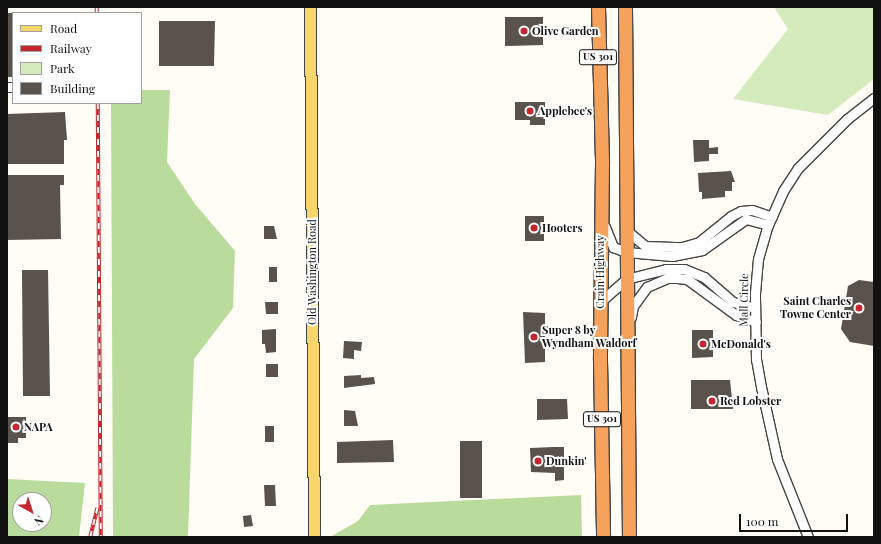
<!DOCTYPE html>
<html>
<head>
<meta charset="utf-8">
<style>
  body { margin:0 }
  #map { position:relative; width:881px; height:544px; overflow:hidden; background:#fffdf5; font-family:"Playfair Display",serif }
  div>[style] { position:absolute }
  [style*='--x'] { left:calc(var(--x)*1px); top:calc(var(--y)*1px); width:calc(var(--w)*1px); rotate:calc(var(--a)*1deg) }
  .green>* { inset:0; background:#d5ebbd }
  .forest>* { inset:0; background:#b9dc9c }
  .building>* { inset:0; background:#5a524d }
  .roads { filter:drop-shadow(1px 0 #444) drop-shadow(-1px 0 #444) drop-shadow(0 1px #444) drop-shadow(0 -1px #444) }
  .minor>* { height:9px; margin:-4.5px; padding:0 4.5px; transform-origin:4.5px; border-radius:4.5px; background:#fff }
  .major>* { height:11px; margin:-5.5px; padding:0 5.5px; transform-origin:5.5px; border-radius:5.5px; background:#f9d66b }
  .highway>* { height:13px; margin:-6.5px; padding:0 6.5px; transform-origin:6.5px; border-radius:6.5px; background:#f5a25d }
  .rail>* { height:3.5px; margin-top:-1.75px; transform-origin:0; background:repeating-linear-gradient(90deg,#fff 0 6px,#c4262e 0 12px); box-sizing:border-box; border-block:1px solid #c4262e }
  .dots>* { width:11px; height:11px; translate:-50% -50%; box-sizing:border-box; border:2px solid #fff; border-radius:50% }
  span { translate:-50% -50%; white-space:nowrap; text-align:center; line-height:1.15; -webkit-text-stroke:4px #fff; paint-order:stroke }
  .shield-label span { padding:1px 3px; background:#fff; border:1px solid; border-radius:3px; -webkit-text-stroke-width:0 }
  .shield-label { font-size:10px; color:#111; font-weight:700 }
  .poi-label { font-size:11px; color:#111; font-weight:700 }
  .left { translate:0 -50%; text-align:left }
  .right { translate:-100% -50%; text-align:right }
  .street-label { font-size:11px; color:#111 }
  .frame { position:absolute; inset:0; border:8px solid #111; pointer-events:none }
  .legend { position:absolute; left:12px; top:12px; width:130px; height:92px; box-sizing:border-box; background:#fff; border:1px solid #a0a0a0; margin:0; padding:5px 7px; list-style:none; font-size:12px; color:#111 }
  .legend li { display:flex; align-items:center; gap:8px; height:20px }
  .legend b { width:20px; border:1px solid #a0a0a0 }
  .north { position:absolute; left:12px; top:492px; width:40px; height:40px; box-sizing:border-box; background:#fff; border:1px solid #a0a0a0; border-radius:50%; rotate:141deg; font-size:11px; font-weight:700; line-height:16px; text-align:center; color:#111 }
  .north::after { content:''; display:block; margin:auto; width:14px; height:18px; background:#c4262e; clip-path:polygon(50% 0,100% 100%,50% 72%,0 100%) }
  .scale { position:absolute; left:739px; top:514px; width:109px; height:18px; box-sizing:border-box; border:2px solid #111; border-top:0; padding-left:5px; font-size:12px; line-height:14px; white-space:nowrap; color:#111; -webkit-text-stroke:3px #fff; paint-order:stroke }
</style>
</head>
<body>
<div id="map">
  <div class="green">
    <i style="clip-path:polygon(774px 7px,874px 7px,874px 79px,828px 115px,733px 99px,788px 29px)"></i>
  </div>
  <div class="forest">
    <i style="clip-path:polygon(141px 90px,170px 90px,167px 162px,195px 204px,235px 251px,233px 308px,194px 359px,188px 537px,113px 537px,111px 103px,141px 103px)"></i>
    <i style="clip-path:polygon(evenodd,7px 479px,85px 483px,79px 537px,7px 537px,7px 479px,20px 500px,44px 500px,44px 524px,20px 524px,20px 500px)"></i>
    <i style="clip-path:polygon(581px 495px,582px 537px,330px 537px,358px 521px,370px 505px)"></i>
  </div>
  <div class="building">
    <i style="clip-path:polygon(7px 13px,13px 13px,13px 77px,7px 77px)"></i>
    <i style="clip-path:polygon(505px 17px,543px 17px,543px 45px,505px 46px)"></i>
    <i style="clip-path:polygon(159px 21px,215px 21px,214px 66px,159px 66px)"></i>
    <i style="clip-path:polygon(515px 102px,545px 102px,545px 125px,530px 125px,530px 120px,515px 120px)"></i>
    <i style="clip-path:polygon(65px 112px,67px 140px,64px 140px,64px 164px,7px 164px,7px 114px)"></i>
    <i style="clip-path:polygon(693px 140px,709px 140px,709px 148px,718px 147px,718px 154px,709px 154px,709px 161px,694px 162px)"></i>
    <i style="clip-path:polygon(731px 171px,735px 182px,732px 182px,732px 191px,725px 191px,725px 197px,702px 199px,702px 192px,699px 192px,698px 173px)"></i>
    <i style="clip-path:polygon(7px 175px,64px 175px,64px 185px,60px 185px,61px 239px,7px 240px)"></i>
    <i style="clip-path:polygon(525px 216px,544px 216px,544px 241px,525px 241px)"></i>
    <i style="clip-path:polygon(264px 226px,274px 226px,277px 239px,264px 239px)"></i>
    <i style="clip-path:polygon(269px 267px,277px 267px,277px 282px,269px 282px)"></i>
    <i style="clip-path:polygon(22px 270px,48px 270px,50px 396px,23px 396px)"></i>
    <i style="clip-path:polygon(859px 280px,874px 282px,874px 346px,850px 342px,841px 329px,848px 286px)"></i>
    <i style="clip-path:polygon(265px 302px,278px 302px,278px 314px,266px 314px)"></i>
    <i style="clip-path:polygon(523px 312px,545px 313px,545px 362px,525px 363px)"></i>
    <i style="clip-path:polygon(276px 329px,276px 352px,266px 353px,265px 344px,262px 344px,262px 330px)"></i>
    <i style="clip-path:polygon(692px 330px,713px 330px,713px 357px,692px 358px)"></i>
    <i style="clip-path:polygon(344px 341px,362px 342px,361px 351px,354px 350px,354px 359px,343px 358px)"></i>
    <i style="clip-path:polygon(266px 364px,278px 364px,278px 377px,266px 377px)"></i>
    <i style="clip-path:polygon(361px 375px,361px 378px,374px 377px,375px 384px,344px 388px,344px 376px)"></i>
    <i style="clip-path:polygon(691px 380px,730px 380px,733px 409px,691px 409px)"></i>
    <i style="clip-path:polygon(537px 399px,567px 399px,568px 419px,537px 420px)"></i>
    <i style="clip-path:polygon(344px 410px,355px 411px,358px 426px,344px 426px)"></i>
    <i style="clip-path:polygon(7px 417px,26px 417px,26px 438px,18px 438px,18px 443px,7px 443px)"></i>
    <i style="clip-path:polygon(265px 426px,274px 426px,274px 442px,265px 442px)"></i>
    <i style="clip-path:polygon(393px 440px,394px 462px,337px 463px,337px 442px)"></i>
    <i style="clip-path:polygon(460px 441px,482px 441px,482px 498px,460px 498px)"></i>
    <i style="clip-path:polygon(554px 447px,564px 447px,564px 480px,555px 481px,555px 473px,531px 472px,530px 448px)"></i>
    <i style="clip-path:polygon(264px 485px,275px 485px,276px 506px,265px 506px)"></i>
    <i style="clip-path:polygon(251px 515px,253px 526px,244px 527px,243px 516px)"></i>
  </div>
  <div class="roads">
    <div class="minor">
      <i style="--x:7;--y:87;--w:6;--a:0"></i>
      <i style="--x:605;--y:227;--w:22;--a:68"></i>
      <i style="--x:613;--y:247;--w:14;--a:21"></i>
      <i style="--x:626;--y:252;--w:46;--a:5"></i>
      <i style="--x:672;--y:256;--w:31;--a:-11"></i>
      <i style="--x:702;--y:250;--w:54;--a:-35.2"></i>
      <i style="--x:746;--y:219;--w:23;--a:15"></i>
      <i style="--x:626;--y:230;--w:25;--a:40"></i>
      <i style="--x:645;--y:246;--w:37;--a:2"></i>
      <i style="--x:682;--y:247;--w:18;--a:-16"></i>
      <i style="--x:699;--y:242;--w:41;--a:-39.1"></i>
      <i style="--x:731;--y:216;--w:11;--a:-27"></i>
      <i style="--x:741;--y:211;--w:11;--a:-5"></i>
      <i style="--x:752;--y:210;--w:21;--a:19"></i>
      <i style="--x:601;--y:301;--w:33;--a:-41"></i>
      <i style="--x:626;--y:279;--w:41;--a:-14"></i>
      <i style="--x:666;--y:269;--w:18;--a:0"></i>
      <i style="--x:684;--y:269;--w:22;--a:22"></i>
      <i style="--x:704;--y:277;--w:38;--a:41"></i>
      <i style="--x:733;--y:302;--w:23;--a:15"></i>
      <i style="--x:631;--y:317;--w:11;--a:-80"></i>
      <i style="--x:633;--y:306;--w:24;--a:-54"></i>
      <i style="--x:647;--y:287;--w:22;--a:-24"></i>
      <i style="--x:667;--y:278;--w:10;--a:0"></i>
      <i style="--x:677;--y:278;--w:10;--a:6"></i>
      <i style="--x:687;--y:279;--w:61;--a:36.3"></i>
      <i style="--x:736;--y:315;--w:21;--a:19"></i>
      <i style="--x:808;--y:537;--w:84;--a:-111.7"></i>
      <i style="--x:777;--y:459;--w:74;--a:-102.5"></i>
      <i style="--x:761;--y:387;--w:27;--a:-100"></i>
      <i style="--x:756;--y:360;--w:67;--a:-90.9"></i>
      <i style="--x:755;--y:293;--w:34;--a:-85"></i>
      <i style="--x:758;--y:259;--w:35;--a:-74"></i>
      <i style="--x:768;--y:225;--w:37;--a:-66"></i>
      <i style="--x:783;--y:191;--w:27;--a:-57"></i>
      <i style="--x:798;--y:168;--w:69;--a:-45"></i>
      <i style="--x:847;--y:119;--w:34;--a:-38"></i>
    </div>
    <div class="major">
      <i style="--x:310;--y:7;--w:530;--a:89.57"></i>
    </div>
    <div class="highway">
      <i style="--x:598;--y:7;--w:156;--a:88.5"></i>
      <i style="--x:602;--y:163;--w:197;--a:90.6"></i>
      <i style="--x:600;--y:360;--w:177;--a:89"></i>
      <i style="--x:625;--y:7;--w:530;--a:89.57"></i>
    </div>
  </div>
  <div class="rail">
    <i style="--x:97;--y:7;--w:6;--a:90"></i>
    <i style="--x:98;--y:103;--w:434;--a:89.6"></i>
    <i style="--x:90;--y:537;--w:30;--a:-76"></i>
  </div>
  <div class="dots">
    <i style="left:524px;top:31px;background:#c4262e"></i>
    <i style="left:530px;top:111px;background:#c4262e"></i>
    <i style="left:534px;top:228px;background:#c4262e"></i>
    <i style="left:859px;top:308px;background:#c4262e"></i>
    <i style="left:534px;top:337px;background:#c4262e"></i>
    <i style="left:703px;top:344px;background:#c4262e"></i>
    <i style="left:712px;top:401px;background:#c4262e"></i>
    <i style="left:16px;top:427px;background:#c4262e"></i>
    <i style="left:538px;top:461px;background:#c4262e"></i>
  </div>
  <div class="shield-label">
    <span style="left:598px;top:57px">US 301</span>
    <span style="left:602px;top:419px">US 301</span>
  </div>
  <div class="poi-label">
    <span class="left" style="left:532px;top:31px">Olive Garden</span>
    <span class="left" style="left:538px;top:111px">Applebee's</span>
    <span class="left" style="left:542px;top:228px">Hooters</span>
    <span class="right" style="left:851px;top:308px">Saint Charles<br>Towne Center</span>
    <span class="left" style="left:542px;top:337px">Super 8 by<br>Wyndham Waldorf</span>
    <span class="left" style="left:711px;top:344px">McDonald's</span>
    <span class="left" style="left:720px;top:401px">Red Lobster</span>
    <span class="left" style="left:24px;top:427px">NAPA</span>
    <span class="left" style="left:546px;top:461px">Dunkin'</span>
  </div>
  <div class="street-label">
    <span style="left:312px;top:272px;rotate:-90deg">Old Washington Road</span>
    <span style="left:600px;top:272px;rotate:-90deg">Crain Highway</span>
    <span style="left:744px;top:300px;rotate:-89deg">Mall Circle</span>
  </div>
  <div class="frame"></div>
  <ul class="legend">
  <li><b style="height:5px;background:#f9d66b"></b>Road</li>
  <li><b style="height:5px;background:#c4262e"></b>Railway</li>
  <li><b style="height:11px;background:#d5ebbd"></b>Park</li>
  <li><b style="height:11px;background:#5a524d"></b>Building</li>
  </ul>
  <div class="north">N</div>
  <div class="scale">100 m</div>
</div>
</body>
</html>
